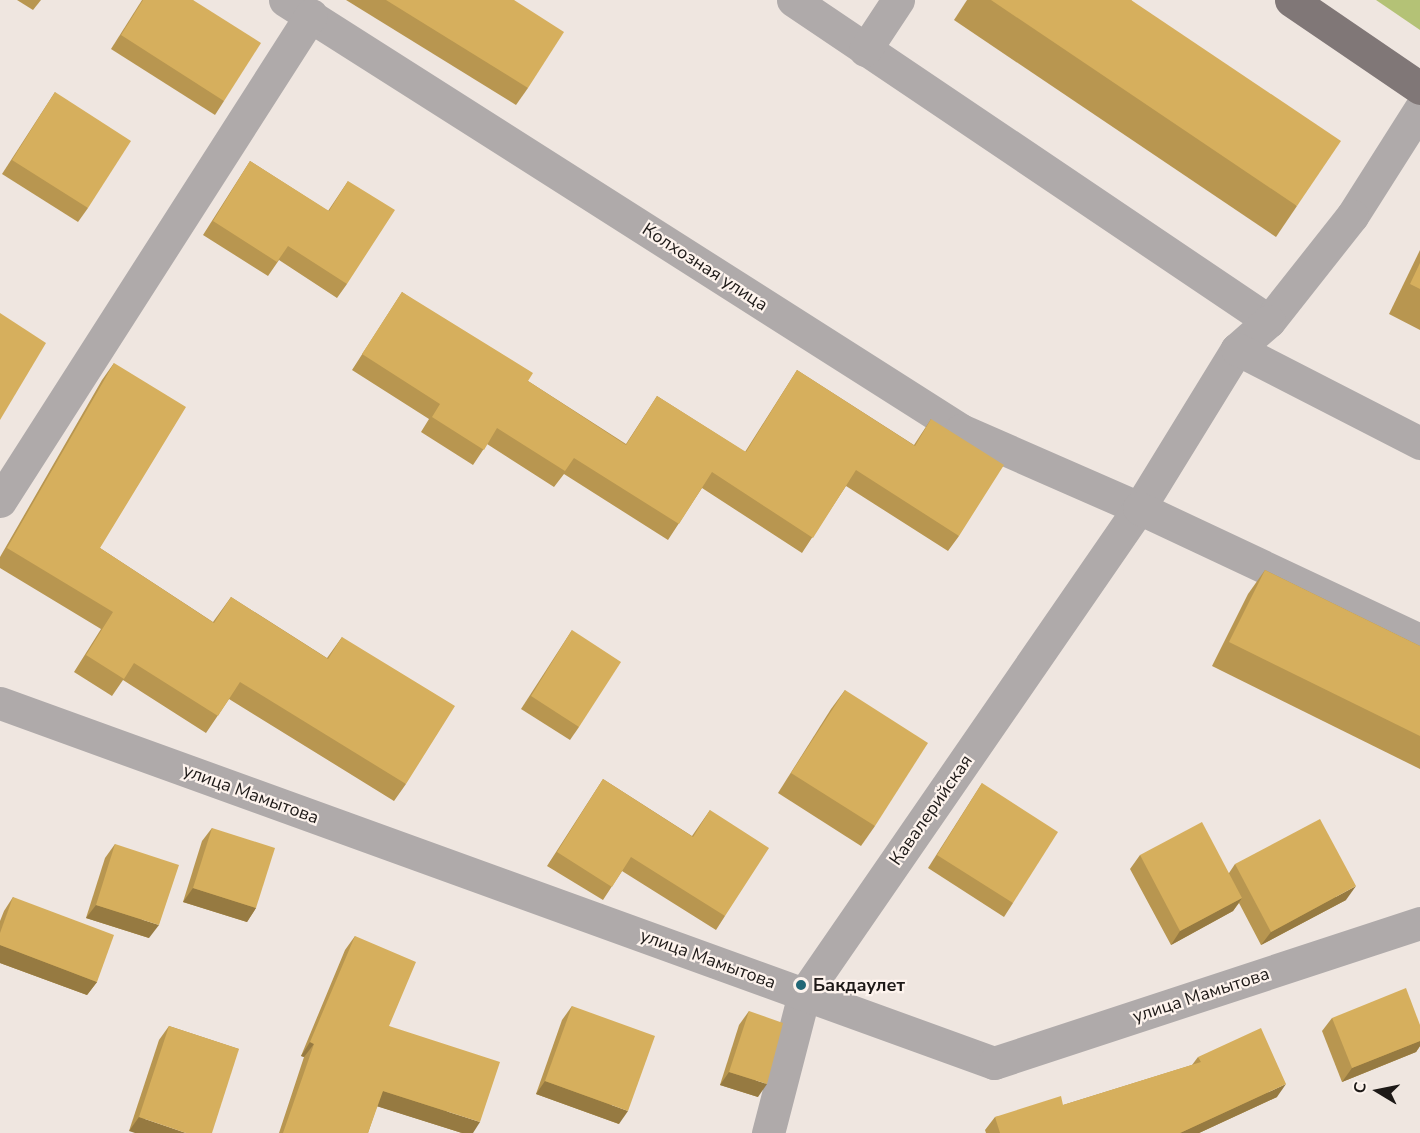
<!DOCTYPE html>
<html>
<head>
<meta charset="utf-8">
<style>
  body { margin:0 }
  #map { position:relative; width:1420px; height:1133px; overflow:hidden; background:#efe6e0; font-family:"Nunito Sans",sans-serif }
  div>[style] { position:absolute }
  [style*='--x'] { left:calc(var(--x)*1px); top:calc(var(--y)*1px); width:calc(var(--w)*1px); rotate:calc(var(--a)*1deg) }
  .green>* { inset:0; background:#b4c276 }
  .minor>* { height:33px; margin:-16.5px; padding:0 16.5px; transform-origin:16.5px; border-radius:16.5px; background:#afaaaa }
  .primary>* { height:33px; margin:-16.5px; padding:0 16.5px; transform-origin:16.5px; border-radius:16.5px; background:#807777 }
  .wall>* { inset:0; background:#b89650 }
  .shaded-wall>* { inset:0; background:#967a41 }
  .building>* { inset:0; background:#d6af5d }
  .dots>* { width:16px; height:16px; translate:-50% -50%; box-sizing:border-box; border:3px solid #fdf3ed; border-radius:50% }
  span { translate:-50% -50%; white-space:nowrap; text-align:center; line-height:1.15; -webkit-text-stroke:4.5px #fdf3ed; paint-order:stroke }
  .street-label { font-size:18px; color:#1d1917 }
  .poi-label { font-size:18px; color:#1d1917; font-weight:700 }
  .left { translate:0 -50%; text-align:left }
  .north { position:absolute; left:1348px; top:1061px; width:60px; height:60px; -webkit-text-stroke:4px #fdf3ed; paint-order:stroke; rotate:280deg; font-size:16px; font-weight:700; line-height:24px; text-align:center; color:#1d1917 }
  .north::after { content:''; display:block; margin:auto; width:21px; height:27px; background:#1d1917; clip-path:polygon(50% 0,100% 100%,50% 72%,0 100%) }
</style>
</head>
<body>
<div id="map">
  <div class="green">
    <i style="clip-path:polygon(1376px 0,1420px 0,1420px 30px)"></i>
  </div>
  <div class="minor">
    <i style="--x:285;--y:0;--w:801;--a:32.46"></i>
    <i style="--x:961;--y:430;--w:194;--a:23.7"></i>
    <i style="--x:1139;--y:508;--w:590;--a:124.58"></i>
    <i style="--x:804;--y:994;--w:144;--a:104.5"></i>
    <i style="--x:793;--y:0;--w:574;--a:33.99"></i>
    <i style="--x:865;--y:50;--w:60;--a:-56.6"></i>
    <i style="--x:1420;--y:109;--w:127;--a:122.4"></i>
    <i style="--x:1352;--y:216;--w:134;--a:128.3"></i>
    <i style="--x:1269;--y:321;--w:43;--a:138.8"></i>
    <i style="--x:1237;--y:349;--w:187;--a:121.6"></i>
    <i style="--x:1139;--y:508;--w:310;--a:25.2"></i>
    <i style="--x:1237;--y:349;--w:206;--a:27.2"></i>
    <i style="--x:0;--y:501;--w:577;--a:-57.38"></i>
    <i style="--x:0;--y:703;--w:1057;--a:19.91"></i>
    <i style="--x:994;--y:1063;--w:448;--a:-18.2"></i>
  </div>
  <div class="primary">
    <i style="--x:1291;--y:0;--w:156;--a:34.3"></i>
  </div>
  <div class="wall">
    <i style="clip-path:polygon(17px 0,41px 0,33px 10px)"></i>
    <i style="clip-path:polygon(142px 0,193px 0,224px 101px,215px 115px,111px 49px)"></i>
    <i style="clip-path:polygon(346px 0,514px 0,528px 88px,516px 105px)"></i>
    <i style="clip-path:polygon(967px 0,1131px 0,1297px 206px,1276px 237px,954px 20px)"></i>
    <i style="clip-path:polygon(55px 92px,88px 208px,78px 222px,2px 174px)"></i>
    <i style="clip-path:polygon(250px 161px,328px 211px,348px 181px,347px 284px,337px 298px,279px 260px,268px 276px,203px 235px)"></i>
    <i style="clip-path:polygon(1420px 250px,1420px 330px,1389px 314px)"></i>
    <i style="clip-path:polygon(402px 292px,528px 381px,626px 444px,657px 396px,745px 452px,797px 370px,914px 445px,931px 419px,959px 536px,948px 551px,846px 486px,802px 553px,702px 488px,668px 540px,564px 474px,554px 487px,487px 444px,473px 465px,421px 432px,429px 419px,352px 370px)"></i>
    <i style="clip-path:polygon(114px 363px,100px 548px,213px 622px,231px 597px,327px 658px,342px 637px,406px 784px,394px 801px,229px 699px,206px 733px,123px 680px,112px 696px,74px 672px,101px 629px,0 568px,0 557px,102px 380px)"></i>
    <i style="clip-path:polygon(1265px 570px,1420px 646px,1420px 769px,1212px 666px,1248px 594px)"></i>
    <i style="clip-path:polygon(572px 630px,579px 727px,570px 740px,521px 709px)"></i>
    <i style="clip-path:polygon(845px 690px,875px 826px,861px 846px,778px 793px,831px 709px)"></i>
    <i style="clip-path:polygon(603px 779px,692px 836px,710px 810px,725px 916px,716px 930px,622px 871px,603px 900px,547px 866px)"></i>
    <i style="clip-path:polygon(982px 783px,1013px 903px,1004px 917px,928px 868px)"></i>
    <i style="clip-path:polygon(212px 828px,256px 908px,247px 922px,183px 902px,202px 841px)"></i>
    <i style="clip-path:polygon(115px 844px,149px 938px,86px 918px,105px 858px)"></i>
    <i style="clip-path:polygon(1140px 855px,1229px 873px,1235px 864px,1346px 900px,1261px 945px,1239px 903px,1233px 911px,1171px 945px,1130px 869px)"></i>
    <i style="clip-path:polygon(13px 897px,97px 982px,87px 995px,0 963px,0 921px,4px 911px)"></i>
    <i style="clip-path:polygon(355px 936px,389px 1026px,462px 1133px,377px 1106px,368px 1133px,279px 1133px,304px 1057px,301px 1056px,345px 950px)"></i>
    <i style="clip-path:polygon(572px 1006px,619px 1124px,536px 1094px,562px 1020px)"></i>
    <i style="clip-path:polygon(749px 1011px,758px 1097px,720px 1085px,739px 1025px)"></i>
    <i style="clip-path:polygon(1332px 1018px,1420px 1025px,1420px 1046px,1416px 1052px,1342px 1082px,1322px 1031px)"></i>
    <i style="clip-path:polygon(169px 1026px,239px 1049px,129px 1131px,159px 1040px)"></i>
    <i style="clip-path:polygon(1198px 1057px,1277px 1097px,1199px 1133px,986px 1133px,985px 1130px,995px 1117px,1063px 1105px,1192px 1065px)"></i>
  </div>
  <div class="shaded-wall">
    <i style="clip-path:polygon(1356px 886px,1346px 900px,1261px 945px,1271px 932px)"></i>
    <i style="clip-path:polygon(193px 888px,256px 908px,247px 922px,183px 902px)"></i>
    <i style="clip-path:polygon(1242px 898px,1233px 911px,1171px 945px,1180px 931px)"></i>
    <i style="clip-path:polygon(96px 905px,159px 925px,149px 938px,86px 918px)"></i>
    <i style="clip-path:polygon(0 945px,97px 982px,87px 995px,0 963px)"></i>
    <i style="clip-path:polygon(1420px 1041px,1420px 1046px,1416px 1052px,1342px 1082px,1352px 1068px)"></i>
    <i style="clip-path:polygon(310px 1042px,314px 1044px,304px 1057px,301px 1056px)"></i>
    <i style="clip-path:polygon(729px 1072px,767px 1084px,758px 1097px,720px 1085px)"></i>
    <i style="clip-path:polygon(545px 1081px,628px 1111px,619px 1124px,536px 1094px)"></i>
    <i style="clip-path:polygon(1286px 1084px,1277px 1097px,1199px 1133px,1180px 1133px)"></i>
    <i style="clip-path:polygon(383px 1091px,480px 1122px,473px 1133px,462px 1133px,373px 1105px)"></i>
    <i style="clip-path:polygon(139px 1117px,186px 1133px,135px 1133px,129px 1131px)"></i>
  </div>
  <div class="building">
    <i style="clip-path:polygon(143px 0,193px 0,261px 43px,224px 101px,121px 35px)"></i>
    <i style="clip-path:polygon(386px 0,514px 0,564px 32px,528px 88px)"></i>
    <i style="clip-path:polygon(991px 0,1131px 0,1341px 141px,1297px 206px)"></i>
    <i style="clip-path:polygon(55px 92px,131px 141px,88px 208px,12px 160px)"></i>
    <i style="clip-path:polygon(250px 161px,329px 211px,348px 181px,395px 210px,347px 284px,288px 246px,277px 262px,213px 221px)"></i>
    <i style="clip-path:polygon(1420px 263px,1420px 289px,1410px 284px)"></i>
    <i style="clip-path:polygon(402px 292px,533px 373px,528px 381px,626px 445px,657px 396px,746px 452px,797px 370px,915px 446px,931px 419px,1004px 465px,959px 536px,856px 470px,813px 538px,712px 472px,679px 524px,574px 458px,565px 471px,497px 428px,484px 450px,432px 417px,440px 404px,362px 354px)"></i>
    <i style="clip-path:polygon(0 313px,46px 343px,0 420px)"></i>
    <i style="clip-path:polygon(114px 363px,186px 407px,100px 548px,214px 623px,231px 597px,328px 659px,342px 637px,455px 706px,406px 784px,240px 682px,218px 716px,134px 663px,124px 679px,86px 655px,113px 612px,7px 548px)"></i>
    <i style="clip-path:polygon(1265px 570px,1420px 646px,1420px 736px,1229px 642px)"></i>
    <i style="clip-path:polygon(572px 630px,621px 662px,579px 727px,531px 696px)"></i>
    <i style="clip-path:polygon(845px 690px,928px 743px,875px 826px,791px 773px)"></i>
    <i style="clip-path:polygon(603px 779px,693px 837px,710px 810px,769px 848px,725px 916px,631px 857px,612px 887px,557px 852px)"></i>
    <i style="clip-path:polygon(982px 783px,1058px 832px,1013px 903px,937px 855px)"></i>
    <i style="clip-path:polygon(1320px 819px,1356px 886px,1271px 932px,1235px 864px)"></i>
    <i style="clip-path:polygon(1202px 822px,1242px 898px,1180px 931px,1140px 855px)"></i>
    <i style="clip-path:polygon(212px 828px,275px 848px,256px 908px,193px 888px)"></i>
    <i style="clip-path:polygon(115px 844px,179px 865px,159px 925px,96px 905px)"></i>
    <i style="clip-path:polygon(13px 897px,114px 935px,97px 982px,0 945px,0 933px)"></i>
    <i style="clip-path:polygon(355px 936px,416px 962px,389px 1026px,500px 1062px,480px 1122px,383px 1091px,368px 1133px,283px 1133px,314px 1044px,310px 1042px)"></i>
    <i style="clip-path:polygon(1406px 988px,1420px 1025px,1420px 1041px,1352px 1068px,1332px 1018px)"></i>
    <i style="clip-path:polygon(572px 1006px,655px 1036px,628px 1111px,545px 1081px)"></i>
    <i style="clip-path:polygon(749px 1011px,783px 1023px,767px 1084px,729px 1072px)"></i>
    <i style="clip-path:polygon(169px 1026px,239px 1049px,212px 1133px,186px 1133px,139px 1117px)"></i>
    <i style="clip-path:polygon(1261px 1028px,1286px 1084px,1180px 1133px,1000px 1133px,995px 1117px,1061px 1096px,1063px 1105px,1201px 1062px,1198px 1057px)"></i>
  </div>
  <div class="dots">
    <i style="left:801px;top:985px;background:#216776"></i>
  </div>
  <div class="street-label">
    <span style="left:705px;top:267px;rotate:33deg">Колхозная улица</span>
    <span style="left:251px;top:794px;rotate:20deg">улица Мамытова</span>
    <span style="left:931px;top:810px;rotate:-55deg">Кавалерийская</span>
    <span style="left:708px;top:959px;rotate:20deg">улица Мамытова</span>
    <span style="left:1201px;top:995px;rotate:-18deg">улица Мамытова</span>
  </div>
  <div class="poi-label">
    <span class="left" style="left:813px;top:985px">Бакдаулет</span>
  </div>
  <div class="north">С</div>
</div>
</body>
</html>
